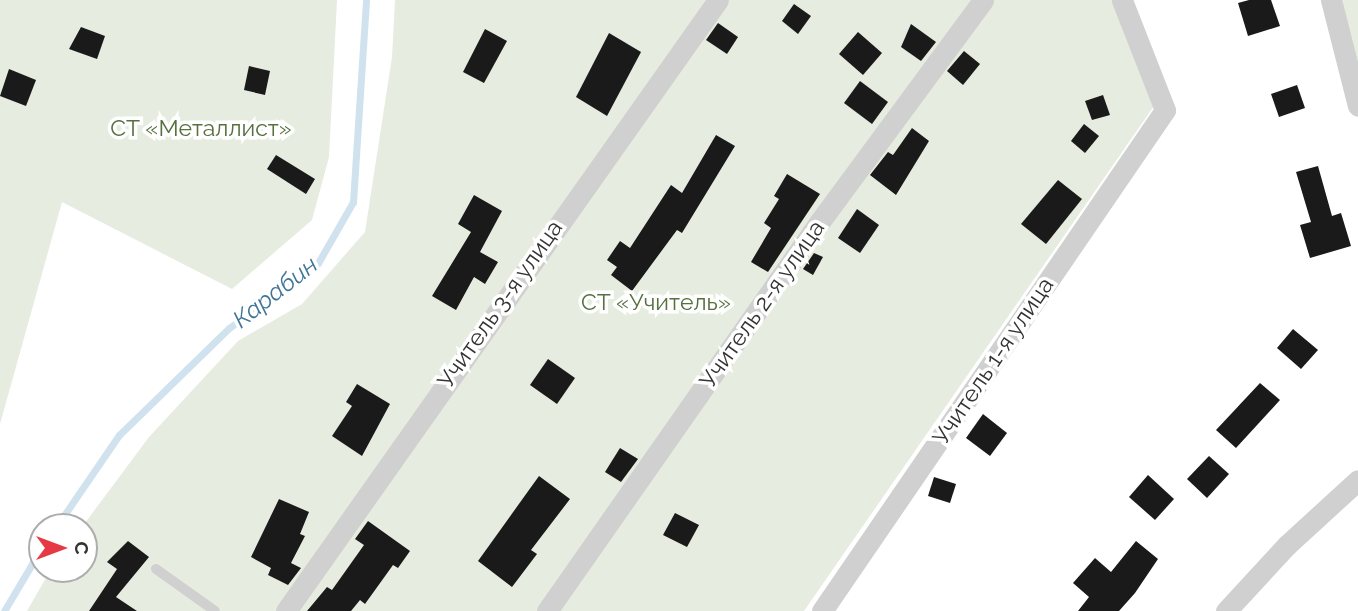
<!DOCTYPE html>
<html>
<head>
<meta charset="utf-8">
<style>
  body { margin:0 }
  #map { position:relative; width:1358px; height:611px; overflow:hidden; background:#fff; font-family:Raleway,sans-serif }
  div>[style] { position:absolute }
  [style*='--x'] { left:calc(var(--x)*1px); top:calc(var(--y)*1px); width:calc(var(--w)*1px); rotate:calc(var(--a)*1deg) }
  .green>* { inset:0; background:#e6ecdf }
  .stream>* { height:7px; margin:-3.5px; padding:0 3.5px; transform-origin:3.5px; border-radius:3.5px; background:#cfe2ee }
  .building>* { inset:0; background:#1a1a1a }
  .lane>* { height:10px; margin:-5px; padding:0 5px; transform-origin:5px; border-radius:5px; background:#d0d0d0 }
  .street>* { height:21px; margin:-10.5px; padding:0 10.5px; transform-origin:10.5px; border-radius:10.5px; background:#d0d0d0 }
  span { translate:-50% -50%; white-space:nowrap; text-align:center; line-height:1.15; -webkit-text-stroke:7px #fff; paint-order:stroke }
  .park-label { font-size:23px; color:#56703f }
  .street-label { font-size:23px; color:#333 }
  .water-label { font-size:24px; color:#3f7597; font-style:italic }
  .north { position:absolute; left:28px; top:513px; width:70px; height:70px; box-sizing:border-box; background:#fff; border:2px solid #adadad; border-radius:50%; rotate:90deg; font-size:19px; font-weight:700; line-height:28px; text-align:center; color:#333 }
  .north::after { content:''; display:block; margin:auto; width:24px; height:32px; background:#e63946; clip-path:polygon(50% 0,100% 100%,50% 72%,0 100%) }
</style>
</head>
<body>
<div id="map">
  <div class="green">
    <i style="clip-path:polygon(0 0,337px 0,329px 157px,312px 220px,232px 289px,62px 202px,0 424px)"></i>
    <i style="clip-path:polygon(395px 0,1112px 0,1154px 106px,804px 611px,27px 611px,51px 569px,84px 569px,82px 527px,149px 437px,238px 341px,302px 304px,365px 232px,392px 57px)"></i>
    <i style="clip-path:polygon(1340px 0,1358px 0,1358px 76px)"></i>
  </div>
  <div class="stream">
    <i style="--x:56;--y:527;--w:112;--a:-55.6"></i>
    <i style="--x:119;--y:435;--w:153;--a:-44.2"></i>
    <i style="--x:229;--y:328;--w:110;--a:-36.1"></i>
    <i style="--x:318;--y:263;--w:70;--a:-60.2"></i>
    <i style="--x:353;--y:202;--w:202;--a:-86.3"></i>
    <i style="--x:4;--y:611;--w:74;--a:-59.3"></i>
  </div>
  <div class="building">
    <i style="clip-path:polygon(1249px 0,1271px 0,1280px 26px,1248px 36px,1238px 3px)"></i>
    <i style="clip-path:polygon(794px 4px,811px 16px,798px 34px,782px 21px)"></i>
    <i style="clip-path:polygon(718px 23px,738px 37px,727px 54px,706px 40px)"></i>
    <i style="clip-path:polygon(911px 24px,936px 42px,921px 61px,901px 47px)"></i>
    <i style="clip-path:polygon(81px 27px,105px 36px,97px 59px,69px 49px)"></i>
    <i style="clip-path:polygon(485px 29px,507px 41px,484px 83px,463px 72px)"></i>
    <i style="clip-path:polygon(858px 32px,882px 53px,863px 75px,839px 54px)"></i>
    <i style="clip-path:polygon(609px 33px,641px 52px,607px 116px,576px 97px)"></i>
    <i style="clip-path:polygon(964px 51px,980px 64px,963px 85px,947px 71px)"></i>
    <i style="clip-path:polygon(249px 66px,270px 71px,265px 95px,244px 90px)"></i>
    <i style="clip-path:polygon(9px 69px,36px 80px,26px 106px,0 96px)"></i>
    <i style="clip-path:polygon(860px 81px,888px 102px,872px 124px,844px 103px)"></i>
    <i style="clip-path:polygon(1297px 85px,1305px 108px,1279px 117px,1271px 94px)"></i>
    <i style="clip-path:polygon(1103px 95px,1110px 115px,1092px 120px,1085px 101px)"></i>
    <i style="clip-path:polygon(1084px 124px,1099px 136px,1085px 153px,1071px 141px)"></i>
    <i style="clip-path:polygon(912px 128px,929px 141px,896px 195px,870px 175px,888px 152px,893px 155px)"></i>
    <i style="clip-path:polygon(716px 135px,735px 146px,682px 233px,677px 230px,632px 291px,611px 275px,617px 267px,607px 260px,620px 241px,630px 248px,671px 185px,682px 193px)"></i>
    <i style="clip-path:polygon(276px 155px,315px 179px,306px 194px,267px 169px)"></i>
    <i style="clip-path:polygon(1318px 166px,1332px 216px,1341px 213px,1351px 246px,1310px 258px,1300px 225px,1311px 222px,1296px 172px)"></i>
    <i style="clip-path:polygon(787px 174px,820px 194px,768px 272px,751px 262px,771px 228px,764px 223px,779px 199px,774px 196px)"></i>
    <i style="clip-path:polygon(1058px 180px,1082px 199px,1046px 244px,1021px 224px)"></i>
    <i style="clip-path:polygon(474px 195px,502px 211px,480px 252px,498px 262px,485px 284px,474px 277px,456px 310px,432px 296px,471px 232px,458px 224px)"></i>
    <i style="clip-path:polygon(857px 209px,879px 225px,860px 253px,838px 238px)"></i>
    <i style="clip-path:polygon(814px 253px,823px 257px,813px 275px,803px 269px)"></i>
    <i style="clip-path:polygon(1293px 329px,1318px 350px,1301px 369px,1277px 348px)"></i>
    <i style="clip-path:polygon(548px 359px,575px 378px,557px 404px,530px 385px)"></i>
    <i style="clip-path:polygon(1260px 383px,1280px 400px,1236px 448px,1216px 430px)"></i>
    <i style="clip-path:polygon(357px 384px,390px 404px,362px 456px,332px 436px,352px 406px,346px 402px)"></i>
    <i style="clip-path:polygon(983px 414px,1007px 433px,990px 456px,966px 438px)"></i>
    <i style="clip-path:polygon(620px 448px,638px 459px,621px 482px,605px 472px)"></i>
    <i style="clip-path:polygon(1209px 456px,1229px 474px,1207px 498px,1187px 479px)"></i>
    <i style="clip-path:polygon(1148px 475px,1174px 499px,1155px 520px,1129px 497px)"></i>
    <i style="clip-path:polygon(539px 476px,570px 499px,531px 550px,537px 554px,512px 587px,478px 561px)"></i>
    <i style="clip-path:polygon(934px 477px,956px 484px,950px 503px,928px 496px)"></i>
    <i style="clip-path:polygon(279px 499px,309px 512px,300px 534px,305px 536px,291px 563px,301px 568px,288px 585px,268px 575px,271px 568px,251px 557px)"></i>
    <i style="clip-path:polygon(675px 513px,699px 525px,687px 547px,663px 535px)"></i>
    <i style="clip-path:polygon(368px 521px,410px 551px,398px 568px,393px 565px,365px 604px,360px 600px,351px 611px,307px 611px,327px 587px,332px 590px,364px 545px,355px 539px)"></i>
    <i style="clip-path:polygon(128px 541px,149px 557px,116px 597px,137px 611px,89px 611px,117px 569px,107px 562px)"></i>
    <i style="clip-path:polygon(1136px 541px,1158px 559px,1135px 593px,1119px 611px,1078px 611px,1089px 597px,1073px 583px,1095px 558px,1111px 572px)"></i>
  </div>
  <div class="lane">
    <i style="--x:156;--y:569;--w:72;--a:35.4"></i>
  </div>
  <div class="street">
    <i style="--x:1331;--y:0;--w:109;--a:75.7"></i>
    <i style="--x:286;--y:611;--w:748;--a:-54.74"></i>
    <i style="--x:547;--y:611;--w:477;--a:-55"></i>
    <i style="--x:821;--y:220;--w:273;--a:-53.6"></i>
    <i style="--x:822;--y:611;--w:607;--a:-55.6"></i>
    <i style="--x:1165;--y:110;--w:118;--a:-111.4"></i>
    <i style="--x:1226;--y:611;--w:90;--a:-47.3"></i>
    <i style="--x:1287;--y:545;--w:96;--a:-42.5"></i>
  </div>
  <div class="park-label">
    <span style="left:201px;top:128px">СТ «Металлист»</span>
    <span style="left:656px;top:302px">СТ «Учитель»</span>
  </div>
  <div class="street-label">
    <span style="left:500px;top:304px;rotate:-55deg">Учитель 3-я улица</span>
    <span style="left:762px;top:304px;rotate:-55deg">Учитель 2-я улица</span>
    <span style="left:993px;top:361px;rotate:-56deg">Учитель 1-я улица</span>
  </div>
  <div class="water-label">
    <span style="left:275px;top:292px;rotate:-38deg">Карабин</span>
  </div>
  <div class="north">С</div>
</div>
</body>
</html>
